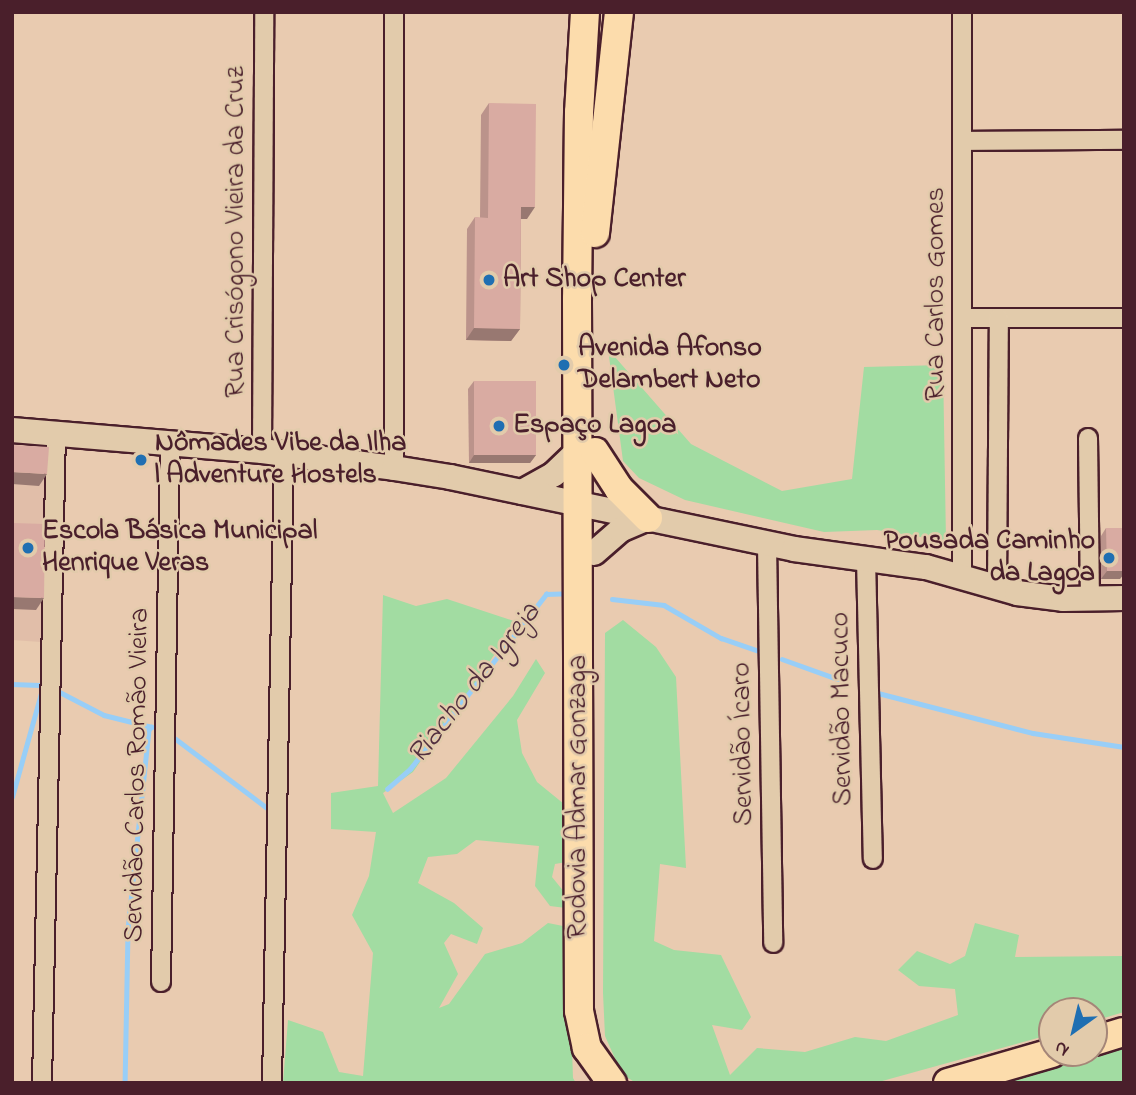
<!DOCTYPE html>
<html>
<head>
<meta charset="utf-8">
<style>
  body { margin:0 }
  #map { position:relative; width:1136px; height:1095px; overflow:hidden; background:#e9cbb0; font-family:"Indie Flower",sans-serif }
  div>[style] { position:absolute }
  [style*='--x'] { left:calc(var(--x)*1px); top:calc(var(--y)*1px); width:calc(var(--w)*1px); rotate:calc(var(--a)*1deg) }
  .built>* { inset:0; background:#e1bea9 }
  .green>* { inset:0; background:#a2dca2 }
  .stream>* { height:4.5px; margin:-2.25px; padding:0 2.25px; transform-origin:2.25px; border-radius:2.25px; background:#98cef7 }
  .roads { filter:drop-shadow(2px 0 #4a1f2b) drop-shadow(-2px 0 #4a1f2b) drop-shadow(0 2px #4a1f2b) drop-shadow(0 -2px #4a1f2b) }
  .street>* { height:18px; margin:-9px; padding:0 9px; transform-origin:9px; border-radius:9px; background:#e2cbab }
  .secondary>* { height:24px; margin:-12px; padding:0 12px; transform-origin:12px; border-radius:12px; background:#e2cbab }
  .primary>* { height:28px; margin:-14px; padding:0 14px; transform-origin:14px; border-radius:14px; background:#fcdcac }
  .wall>* { inset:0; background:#bb938b }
  .shaded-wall>* { inset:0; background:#987871 }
  .building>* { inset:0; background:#d9aba2 }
  .dots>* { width:19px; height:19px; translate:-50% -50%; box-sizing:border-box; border:4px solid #e2cbab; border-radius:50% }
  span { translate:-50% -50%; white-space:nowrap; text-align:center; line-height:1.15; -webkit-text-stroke:5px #e2cbab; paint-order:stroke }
  .street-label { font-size:28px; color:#4a1f2b }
  .poi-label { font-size:28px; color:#4a1f2b; font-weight:700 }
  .left { translate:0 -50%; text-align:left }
  .right { translate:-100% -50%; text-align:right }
  .water-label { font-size:30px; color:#52303f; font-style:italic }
  .frame { position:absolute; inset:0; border:14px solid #4a1f2b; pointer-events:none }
  .north { position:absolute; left:1038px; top:997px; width:70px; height:70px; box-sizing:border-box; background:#e2cbab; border:2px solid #a58678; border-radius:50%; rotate:214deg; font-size:19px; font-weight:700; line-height:28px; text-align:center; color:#4a1f2b }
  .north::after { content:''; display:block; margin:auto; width:24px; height:32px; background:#1f6fb2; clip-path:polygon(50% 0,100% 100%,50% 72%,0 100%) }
</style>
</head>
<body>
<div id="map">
  <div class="built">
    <i style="clip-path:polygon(12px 453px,45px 456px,41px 642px,12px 640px)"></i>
  </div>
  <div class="green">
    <i style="clip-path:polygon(608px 349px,691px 444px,782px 491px,852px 479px,864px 367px,943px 365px,946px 541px,877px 530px,824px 532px,685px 500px,639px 478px,623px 461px)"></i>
    <i style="clip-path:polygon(383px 595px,416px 606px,447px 599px,517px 622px,413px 772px,383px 793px,393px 813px,446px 778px,513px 696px,536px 659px,545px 673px,517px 720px,522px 753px,537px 782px,564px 804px,569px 823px,572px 861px,555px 864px,552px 877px,565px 893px,566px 908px,550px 906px,535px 886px,539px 846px,476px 840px,457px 854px,428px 857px,418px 883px,454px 903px,483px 928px,477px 944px,451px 934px,444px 943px,458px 974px,439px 1008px,449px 1004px,485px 954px,522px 943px,548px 923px,568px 927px,573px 1078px,576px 1083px,283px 1083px,288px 1020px,323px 1032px,339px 1072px,363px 1076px,373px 953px,352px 915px,369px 876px,376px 832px,331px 829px,331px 793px,378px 786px)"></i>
    <i style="clip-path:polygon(623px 620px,656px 647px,676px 677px,686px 868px,660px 864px,654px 941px,674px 950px,721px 955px,751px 1017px,742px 1030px,712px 1025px,730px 1075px,757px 1048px,805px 1052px,855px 1037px,886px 1041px,958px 1015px,955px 989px,919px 986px,898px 970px,917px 951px,950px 964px,965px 956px,975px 923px,1019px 935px,1015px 957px,1124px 956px,1124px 1012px,1094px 1021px,1094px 1011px,1052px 1011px,1052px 1034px,875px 1083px,636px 1083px,622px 1074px,605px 1036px,603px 993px,605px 633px)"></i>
    <i style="clip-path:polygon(1124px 1045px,1124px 1083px,986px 1083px,1088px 1053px)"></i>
  </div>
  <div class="stream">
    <i style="--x:612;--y:599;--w:52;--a:6.6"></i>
    <i style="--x:664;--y:605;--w:66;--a:30.1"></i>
    <i style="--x:721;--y:638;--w:37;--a:19"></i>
    <i style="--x:782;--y:659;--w:59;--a:19.7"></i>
    <i style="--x:12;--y:684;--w:34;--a:2"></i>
    <i style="--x:54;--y:689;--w:56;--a:27.5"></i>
    <i style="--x:104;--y:715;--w:49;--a:14"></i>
    <i style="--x:152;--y:727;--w:4;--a:135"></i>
    <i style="--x:149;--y:730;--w:202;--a:96"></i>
    <i style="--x:128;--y:931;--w:152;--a:91.1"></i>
    <i style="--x:878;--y:693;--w:160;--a:14.5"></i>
    <i style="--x:1033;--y:733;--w:92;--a:8.7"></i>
    <i style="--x:176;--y:739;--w:113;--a:37.1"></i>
    <i style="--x:387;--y:789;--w:30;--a:-41"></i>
    <i style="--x:410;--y:769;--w:222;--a:-52.1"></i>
    <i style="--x:546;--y:594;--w:23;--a:-2"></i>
    <i style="--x:12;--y:797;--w:115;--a:-74.4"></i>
  </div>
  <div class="roads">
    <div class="street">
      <i style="--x:963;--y:141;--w:161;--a:-0.4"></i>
      <i style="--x:964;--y:318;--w:160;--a:0"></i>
      <i style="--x:1088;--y:438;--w:161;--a:89.3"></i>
      <i style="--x:262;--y:451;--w:439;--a:-89.7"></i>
      <i style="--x:394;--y:468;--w:456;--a:-90"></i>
      <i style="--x:767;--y:544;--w:399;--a:89.1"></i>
      <i style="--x:866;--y:558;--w:301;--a:88.7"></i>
      <i style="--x:962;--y:577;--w:565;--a:-90"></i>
      <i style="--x:997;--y:588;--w:270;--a:-89.6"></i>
      <i style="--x:161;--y:982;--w:539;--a:-89.04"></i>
      <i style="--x:42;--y:1083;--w:650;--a:-88.77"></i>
      <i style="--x:272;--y:1083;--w:629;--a:-88.91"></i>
    </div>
    <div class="secondary">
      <i style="--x:12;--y:430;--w:251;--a:4.8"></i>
      <i style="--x:262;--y:451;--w:133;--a:7.3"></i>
      <i style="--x:394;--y:468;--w:57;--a:9.1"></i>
      <i style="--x:450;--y:477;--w:351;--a:11.8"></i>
      <i style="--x:794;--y:549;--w:133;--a:7.8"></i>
      <i style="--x:926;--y:567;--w:95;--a:15.9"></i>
      <i style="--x:1017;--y:593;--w:46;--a:7.4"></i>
      <i style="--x:1063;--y:599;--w:61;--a:-0.9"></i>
      <i style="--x:522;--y:492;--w:37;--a:-29"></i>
      <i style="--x:554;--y:474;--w:32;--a:-44"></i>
      <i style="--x:594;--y:553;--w:35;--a:-41"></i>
      <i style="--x:620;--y:530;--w:30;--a:-23"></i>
    </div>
    <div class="primary">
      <i style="--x:585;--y:12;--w:100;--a:93.4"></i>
      <i style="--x:579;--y:112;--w:187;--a:90.6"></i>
      <i style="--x:577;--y:299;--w:712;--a:89.84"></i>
      <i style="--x:579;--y:1011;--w:38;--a:78"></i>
      <i style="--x:587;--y:1048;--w:43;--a:54.5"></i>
      <i style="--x:595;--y:233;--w:222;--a:-83.8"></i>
      <i style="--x:595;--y:452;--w:44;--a:57"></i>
      <i style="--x:619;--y:489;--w:41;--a:45"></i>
      <i style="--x:1094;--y:1041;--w:31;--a:-17"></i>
      <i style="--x:948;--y:1083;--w:108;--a:-16.1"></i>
    </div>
  </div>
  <div class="wall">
    <i style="clip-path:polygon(489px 103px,527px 219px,521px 219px,520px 329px,511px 341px,466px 340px,467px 229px,475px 217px,480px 218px,481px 115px)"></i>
    <i style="clip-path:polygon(474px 381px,536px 455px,530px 463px,469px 463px,468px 389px)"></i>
    <i style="clip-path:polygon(1106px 528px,1120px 579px,1101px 579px,1101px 536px)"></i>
  </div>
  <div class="shaded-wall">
    <i style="clip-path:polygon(521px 207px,535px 207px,527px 219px,512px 219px)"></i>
    <i style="clip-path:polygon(474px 328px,520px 329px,511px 341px,466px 340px)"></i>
    <i style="clip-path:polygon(474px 455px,536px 455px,530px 463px,469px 463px)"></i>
    <i style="clip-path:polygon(12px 472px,47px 474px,39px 486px,12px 484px)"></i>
    <i style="clip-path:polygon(1107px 571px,1124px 571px,1124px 574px,1120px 579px,1101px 579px)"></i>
    <i style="clip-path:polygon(12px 597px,44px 598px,36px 610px,12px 609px)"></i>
  </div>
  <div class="building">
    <i style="clip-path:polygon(489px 103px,536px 104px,535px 207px,521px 207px,520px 329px,474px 328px,475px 217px,488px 218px)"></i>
    <i style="clip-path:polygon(474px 381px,536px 381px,536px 455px,474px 455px)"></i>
    <i style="clip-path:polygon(12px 445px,49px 447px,47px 474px,12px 472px)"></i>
    <i style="clip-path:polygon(12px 523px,45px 524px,44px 598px,12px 597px)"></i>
    <i style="clip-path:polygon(1106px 528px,1124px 528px,1124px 571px,1107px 571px)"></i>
  </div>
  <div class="dots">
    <i style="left:489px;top:280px;background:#1f6fb2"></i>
    <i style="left:564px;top:365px;background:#1f6fb2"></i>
    <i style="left:499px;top:426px;background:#1f6fb2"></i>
    <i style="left:141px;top:460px;background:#1f6fb2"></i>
    <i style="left:28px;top:548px;background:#1f6fb2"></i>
    <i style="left:1109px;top:558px;background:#1f6fb2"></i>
  </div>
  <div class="street-label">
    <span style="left:237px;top:232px;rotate:-90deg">Rua Crisógono Vieira da Cruz</span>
    <span style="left:937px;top:294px;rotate:-90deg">Rua Carlos Gomes</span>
    <span style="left:843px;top:709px;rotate:-91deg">Servidão Macuco</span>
    <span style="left:744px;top:744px;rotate:-91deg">Servidão Ícaro</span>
    <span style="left:138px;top:775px;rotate:-89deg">Servidão Carlos Romão Vieira</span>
    <span style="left:579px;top:797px;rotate:-90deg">Rodovia Admar Gonzaga</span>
  </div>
  <div class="poi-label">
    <span class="left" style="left:503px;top:280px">Art Shop Center</span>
    <span class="left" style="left:578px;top:365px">Avenida Afonso<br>Delambert Neto</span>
    <span class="left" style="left:513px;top:426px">Espaço Lagoa</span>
    <span class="left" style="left:155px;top:460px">Nômades Vibe da Ilha<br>| Adventure Hostels</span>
    <span class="left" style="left:42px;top:548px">Escola Básica Municipal<br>Henrique Veras</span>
    <span class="right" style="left:1095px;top:558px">Pousada Caminho<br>da Lagoa</span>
  </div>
  <div class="water-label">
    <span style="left:475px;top:684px;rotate:-52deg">Riacho da Igreja</span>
  </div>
  <div class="frame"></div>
  <div class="north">N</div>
</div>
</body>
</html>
